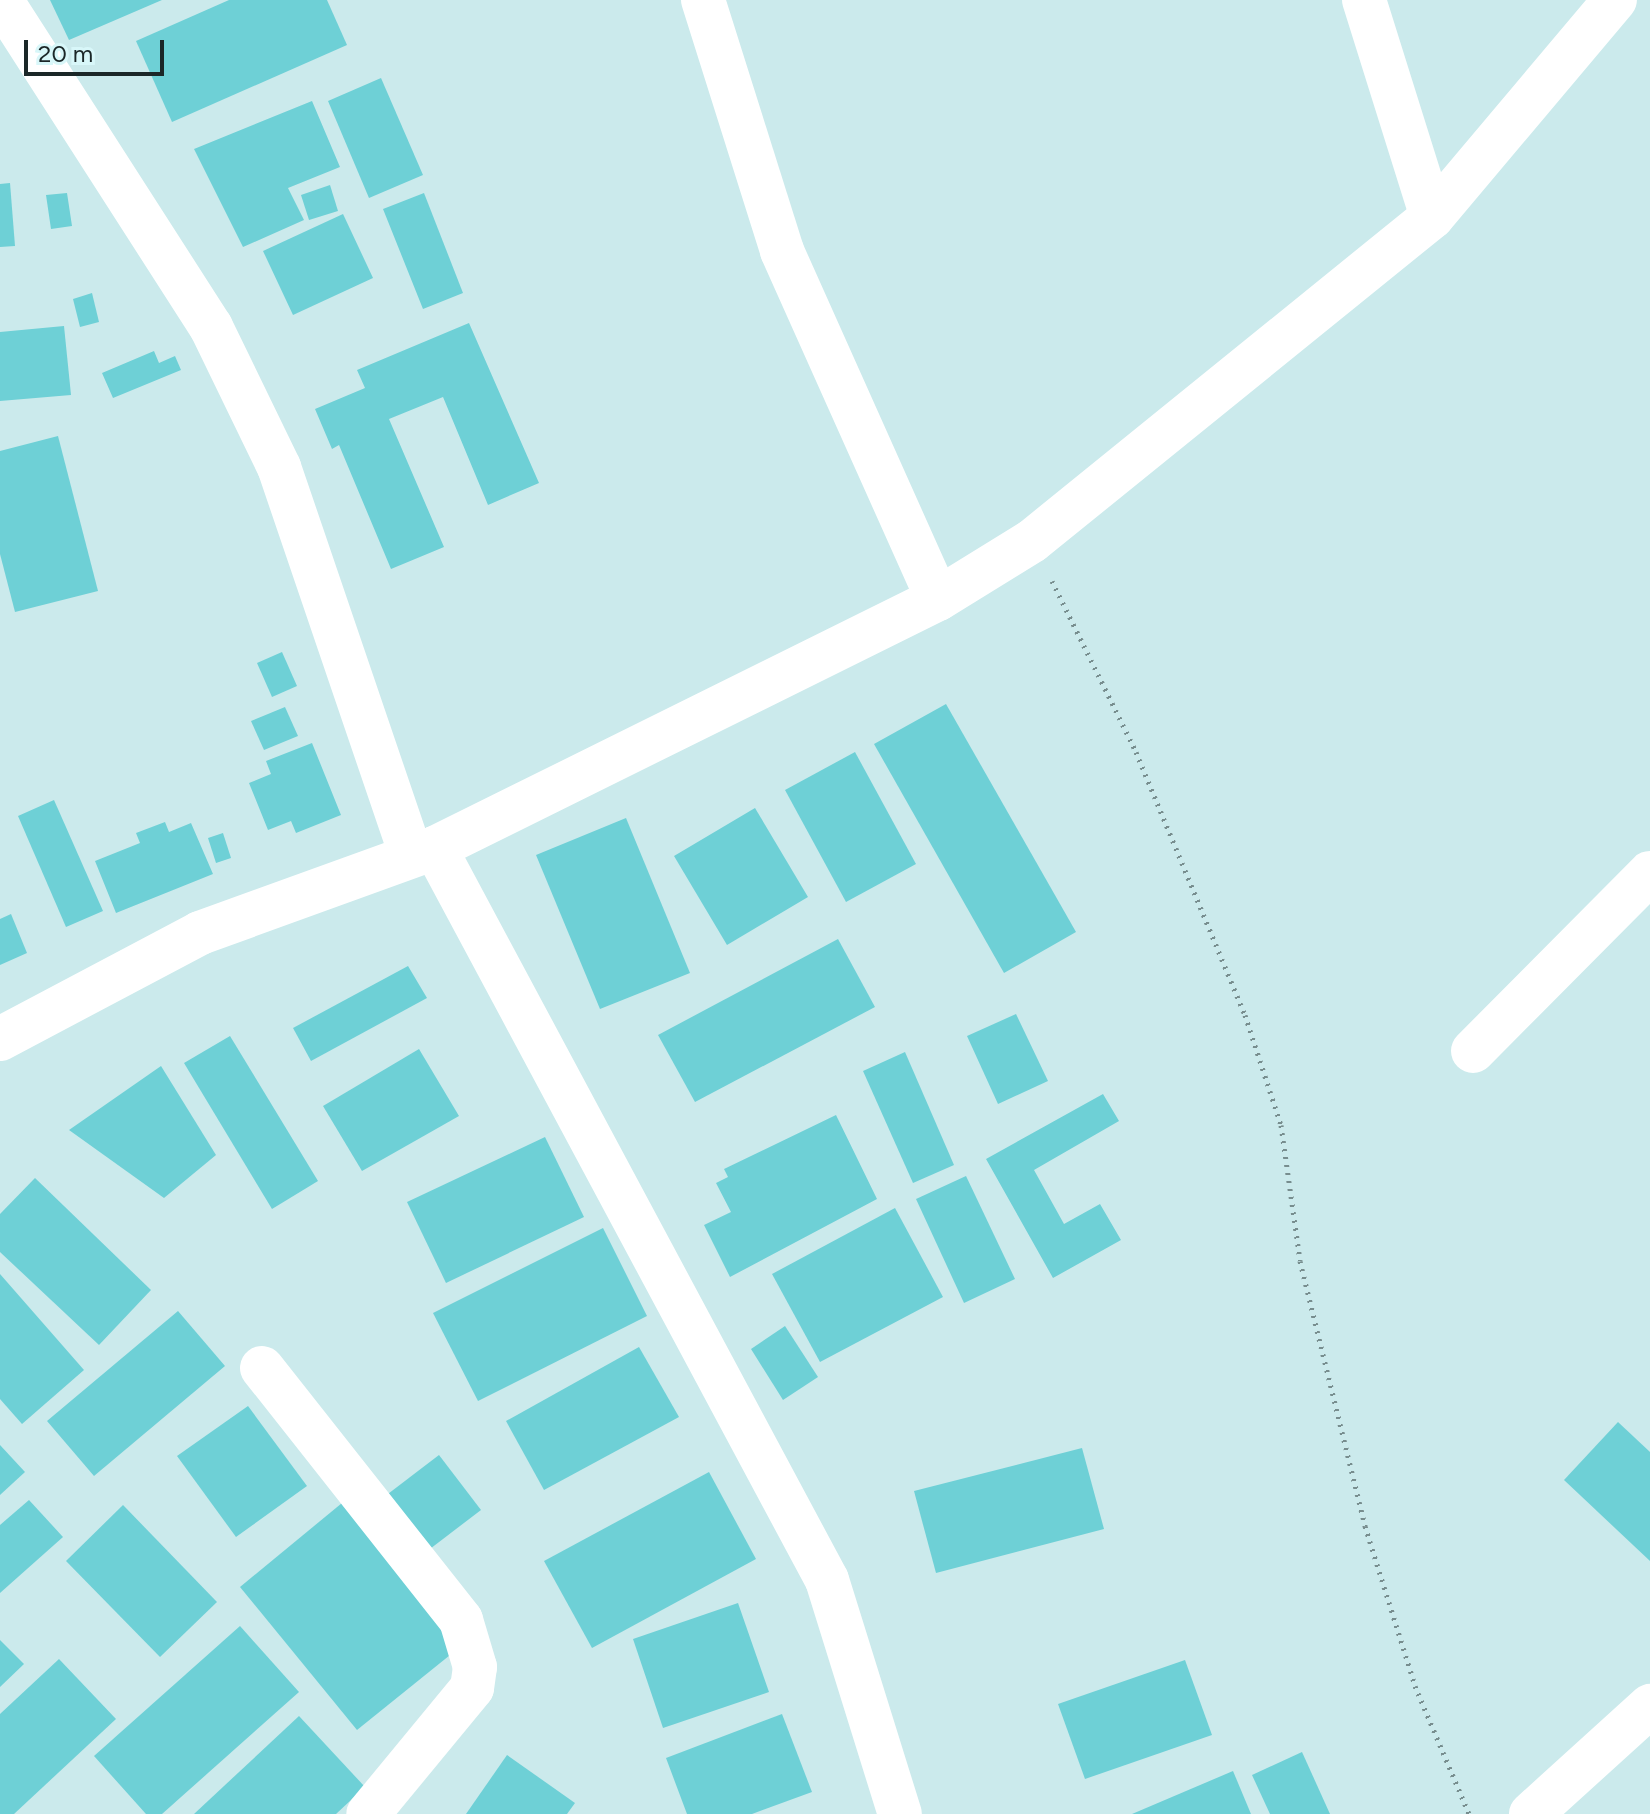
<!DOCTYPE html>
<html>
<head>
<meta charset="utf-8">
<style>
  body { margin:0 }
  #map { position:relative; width:1650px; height:1814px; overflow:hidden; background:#cbeaec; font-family:Figtree,sans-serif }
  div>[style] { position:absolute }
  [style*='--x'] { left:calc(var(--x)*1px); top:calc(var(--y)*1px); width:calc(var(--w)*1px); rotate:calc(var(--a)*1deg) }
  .building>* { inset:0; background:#6ed0d6 }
  .path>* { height:5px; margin-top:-2.5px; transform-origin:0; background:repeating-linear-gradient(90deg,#778d8e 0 2px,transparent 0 8px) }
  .minor>* { height:44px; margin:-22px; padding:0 22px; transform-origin:22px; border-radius:22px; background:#fff }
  span { translate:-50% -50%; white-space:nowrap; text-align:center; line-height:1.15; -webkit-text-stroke:7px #d8f7f9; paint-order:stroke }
  .scale { position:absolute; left:24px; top:40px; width:140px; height:36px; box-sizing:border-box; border:4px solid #1b2728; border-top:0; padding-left:10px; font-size:24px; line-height:28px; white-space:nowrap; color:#1b2728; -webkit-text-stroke:6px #d8f7f9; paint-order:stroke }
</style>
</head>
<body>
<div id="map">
  <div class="building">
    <i style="clip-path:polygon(50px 0,162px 0,69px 40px)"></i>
    <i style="clip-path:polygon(229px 0,327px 0,347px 45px,172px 122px,136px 41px)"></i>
    <i style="clip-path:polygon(381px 78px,423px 175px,369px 198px,328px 101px)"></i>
    <i style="clip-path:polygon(312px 101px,340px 167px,288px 188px,304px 220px,243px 247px,194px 149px)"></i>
    <i style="clip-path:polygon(10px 183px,15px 246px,0 247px,0 184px)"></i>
    <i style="clip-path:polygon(330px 185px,338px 211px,309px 220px,301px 195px)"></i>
    <i style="clip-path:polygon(67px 193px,72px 226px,51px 229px,46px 195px)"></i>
    <i style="clip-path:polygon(424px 193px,463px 293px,423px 309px,383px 209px)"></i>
    <i style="clip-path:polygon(343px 214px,373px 278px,293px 315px,263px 251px)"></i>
    <i style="clip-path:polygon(92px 293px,99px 322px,80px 327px,73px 299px)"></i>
    <i style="clip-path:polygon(469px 323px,539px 483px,488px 505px,443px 397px,389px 419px,444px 547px,391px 569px,339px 445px,332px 449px,315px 409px,365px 388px,357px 370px)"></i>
    <i style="clip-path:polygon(64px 326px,71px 395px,0 401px,0 332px)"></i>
    <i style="clip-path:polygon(154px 351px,159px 363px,175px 356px,181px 370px,113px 398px,102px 373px)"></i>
    <i style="clip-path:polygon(58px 436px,98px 591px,15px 612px,0 554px,0 451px)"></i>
    <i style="clip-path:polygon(282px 652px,297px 686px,272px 697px,257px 663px)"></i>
    <i style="clip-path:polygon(946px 704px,1076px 932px,1004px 973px,874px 744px)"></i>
    <i style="clip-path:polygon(285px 707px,298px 736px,264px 750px,251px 721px)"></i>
    <i style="clip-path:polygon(312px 743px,341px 815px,296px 833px,291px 821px,268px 830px,249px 783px,271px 774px,266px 761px)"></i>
    <i style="clip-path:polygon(855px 752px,916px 864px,846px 902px,785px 790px)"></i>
    <i style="clip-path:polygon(54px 800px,103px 911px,66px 927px,18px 816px)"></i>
    <i style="clip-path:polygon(755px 808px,808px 897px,727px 945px,674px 856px)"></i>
    <i style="clip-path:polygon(626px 818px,690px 973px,600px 1009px,536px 855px)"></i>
    <i style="clip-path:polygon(165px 822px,169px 832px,191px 823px,213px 874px,116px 913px,95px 861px,140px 843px,136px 833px)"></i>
    <i style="clip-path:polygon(223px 833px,231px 858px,216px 863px,208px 838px)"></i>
    <i style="clip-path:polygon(11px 914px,27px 953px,0 965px,0 919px)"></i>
    <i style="clip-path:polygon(838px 939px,875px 1007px,695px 1102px,658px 1035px)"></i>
    <i style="clip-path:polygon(408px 966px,427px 998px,311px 1061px,293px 1028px)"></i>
    <i style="clip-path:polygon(1016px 1014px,1048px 1081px,998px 1104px,967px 1036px)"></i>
    <i style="clip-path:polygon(230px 1036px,318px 1181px,272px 1209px,184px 1063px)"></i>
    <i style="clip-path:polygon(419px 1049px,459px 1116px,362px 1171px,323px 1106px)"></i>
    <i style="clip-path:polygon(905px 1052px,954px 1165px,913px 1183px,863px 1071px)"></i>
    <i style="clip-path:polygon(161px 1066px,216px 1155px,164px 1198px,69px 1130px)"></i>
    <i style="clip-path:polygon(1103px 1094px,1119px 1121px,1034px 1170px,1064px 1224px,1100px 1204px,1121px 1240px,1053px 1278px,986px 1159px)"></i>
    <i style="clip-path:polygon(836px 1115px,877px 1199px,730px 1277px,704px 1225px,731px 1212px,716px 1183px,728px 1177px,724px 1169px)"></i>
    <i style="clip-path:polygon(545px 1137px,584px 1217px,446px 1283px,407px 1202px)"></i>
    <i style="clip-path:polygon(966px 1176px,1015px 1279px,964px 1303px,916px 1199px)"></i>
    <i style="clip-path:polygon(35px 1178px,151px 1290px,99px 1345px,0 1252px,0 1214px)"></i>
    <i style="clip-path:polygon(895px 1208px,943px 1297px,820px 1362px,772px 1274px)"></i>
    <i style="clip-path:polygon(603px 1228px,647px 1316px,478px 1401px,433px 1313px)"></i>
    <i style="clip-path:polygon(0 1274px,84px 1370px,22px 1424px,0 1399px)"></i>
    <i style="clip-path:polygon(178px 1311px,225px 1366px,94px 1476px,47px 1421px)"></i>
    <i style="clip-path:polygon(785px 1326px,818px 1377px,783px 1400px,751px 1349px)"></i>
    <i style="clip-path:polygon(639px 1347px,679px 1417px,544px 1490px,506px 1421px)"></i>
    <i style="clip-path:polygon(248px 1406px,307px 1486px,236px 1537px,177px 1456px)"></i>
    <i style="clip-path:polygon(1618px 1422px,1650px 1452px,1650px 1561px,1564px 1480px)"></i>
    <i style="clip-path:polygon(0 1445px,25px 1472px,0 1495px)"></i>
    <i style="clip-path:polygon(1082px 1448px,1104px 1529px,936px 1573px,914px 1491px)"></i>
    <i style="clip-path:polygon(439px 1455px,481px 1510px,422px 1555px,380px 1500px)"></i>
    <i style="clip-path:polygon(709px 1472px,756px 1559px,592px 1648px,544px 1561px)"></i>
    <i style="clip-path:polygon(29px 1500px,63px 1537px,0 1593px,0 1525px)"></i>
    <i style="clip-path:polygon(342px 1503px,460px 1647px,357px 1730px,240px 1587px)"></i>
    <i style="clip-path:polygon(123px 1505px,217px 1602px,160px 1657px,66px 1561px)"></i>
    <i style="clip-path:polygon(738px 1603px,769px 1692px,663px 1728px,633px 1639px)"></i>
    <i style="clip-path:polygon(240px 1626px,299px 1692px,162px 1814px,146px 1814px,94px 1756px)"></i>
    <i style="clip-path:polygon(0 1640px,24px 1664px,0 1687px)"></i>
    <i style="clip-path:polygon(59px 1659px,116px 1719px,14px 1814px,0 1814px,0 1714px)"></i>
    <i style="clip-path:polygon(1185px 1660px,1212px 1735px,1085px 1779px,1058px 1704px)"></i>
    <i style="clip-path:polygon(782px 1714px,812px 1792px,752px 1814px,687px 1814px,666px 1758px)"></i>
    <i style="clip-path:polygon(299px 1716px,365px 1787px,336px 1814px,194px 1814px)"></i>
    <i style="clip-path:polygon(1302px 1752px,1330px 1814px,1270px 1814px,1252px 1775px)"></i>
    <i style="clip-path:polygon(507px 1755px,575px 1803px,567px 1814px,466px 1814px)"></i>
    <i style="clip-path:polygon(1233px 1771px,1251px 1814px,1132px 1814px)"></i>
  </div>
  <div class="path">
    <i style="--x:1052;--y:581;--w:191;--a:63.8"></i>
    <i style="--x:1136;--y:752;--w:285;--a:67.5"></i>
    <i style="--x:1245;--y:1015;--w:116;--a:71.9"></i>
    <i style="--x:1281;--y:1125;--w:137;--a:82"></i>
    <i style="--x:1300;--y:1261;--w:273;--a:76.2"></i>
    <i style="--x:1365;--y:1526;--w:168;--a:72.6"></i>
    <i style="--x:1415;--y:1686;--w:139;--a:67.1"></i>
  </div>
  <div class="minor">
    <i style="--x:1;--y:0;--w:389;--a:57.3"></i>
    <i style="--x:211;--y:327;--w:156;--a:64.1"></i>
    <i style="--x:279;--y:467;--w:410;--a:71.2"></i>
    <i style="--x:703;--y:0;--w:263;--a:72.5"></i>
    <i style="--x:782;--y:251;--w:381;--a:65.9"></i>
    <i style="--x:1364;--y:0;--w:227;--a:72.6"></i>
    <i style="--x:435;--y:848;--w:830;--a:61.83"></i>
    <i style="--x:827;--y:1580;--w:245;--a:72.7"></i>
    <i style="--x:0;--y:1039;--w:226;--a:-27.9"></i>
    <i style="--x:200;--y:933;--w:250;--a:-19.9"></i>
    <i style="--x:435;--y:848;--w:561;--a:-26.34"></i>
    <i style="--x:938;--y:599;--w:110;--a:-31.7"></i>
    <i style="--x:1032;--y:541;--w:515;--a:-39.01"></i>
    <i style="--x:1432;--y:217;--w:284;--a:-49.9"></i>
    <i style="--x:1473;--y:1051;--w:251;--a:-45.2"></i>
    <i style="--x:262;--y:1368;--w:321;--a:51.7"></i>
    <i style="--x:461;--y:1620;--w:49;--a:73.4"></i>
    <i style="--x:475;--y:1667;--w:21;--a:98"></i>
    <i style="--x:472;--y:1688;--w:163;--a:129.5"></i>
    <i style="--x:1531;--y:1814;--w:161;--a:-42.2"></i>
  </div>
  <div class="scale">20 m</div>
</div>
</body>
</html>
